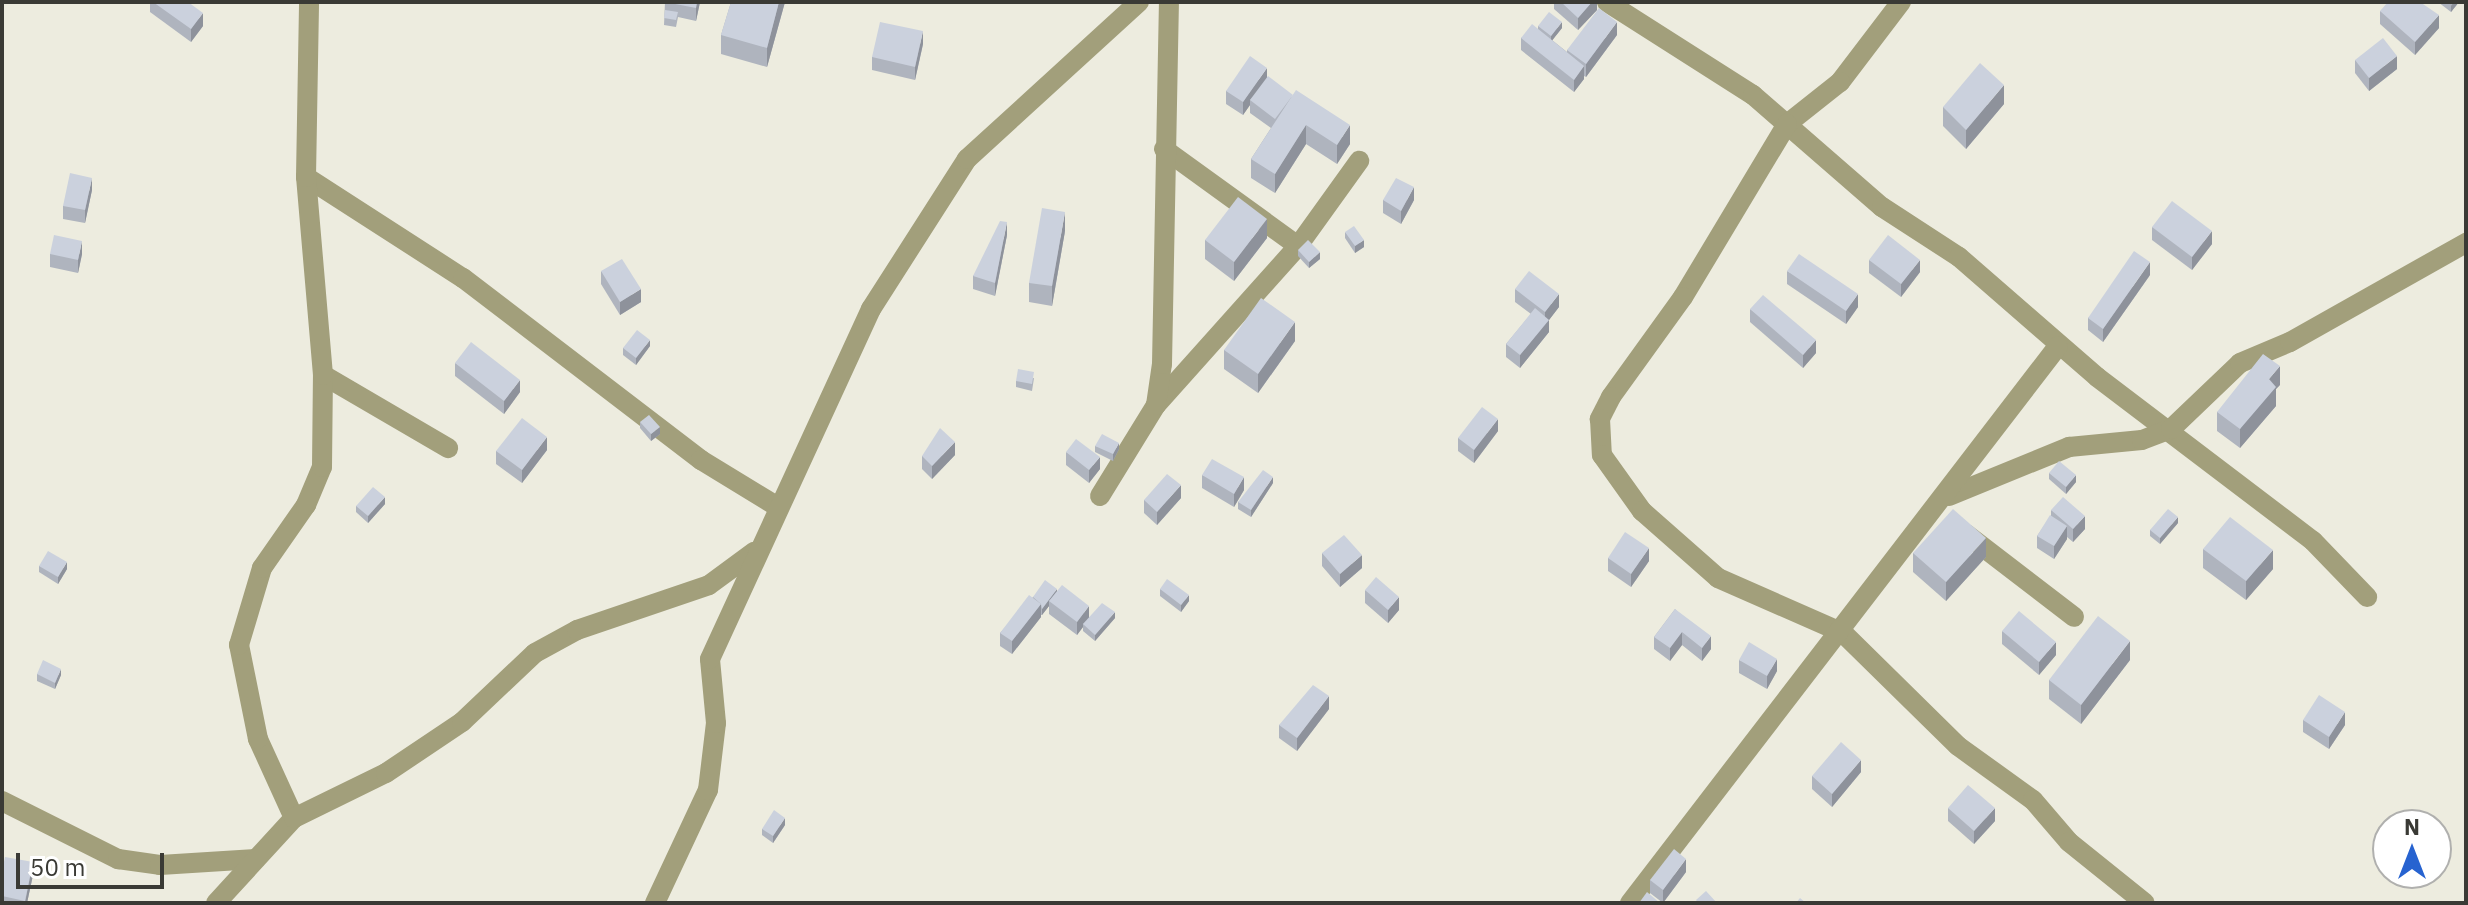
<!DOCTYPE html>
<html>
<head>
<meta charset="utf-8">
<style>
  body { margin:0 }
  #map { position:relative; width:2468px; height:905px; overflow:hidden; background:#edecdf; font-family:"IBM Plex Sans",sans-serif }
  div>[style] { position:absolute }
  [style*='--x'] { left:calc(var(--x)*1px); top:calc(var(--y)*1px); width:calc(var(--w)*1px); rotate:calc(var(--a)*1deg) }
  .minor>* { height:20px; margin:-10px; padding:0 10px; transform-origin:10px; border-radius:10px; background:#a29f7b }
  .wall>* { inset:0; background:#afb4be }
  .shaded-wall>* { inset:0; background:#8e929b }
  .building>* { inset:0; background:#cbd1dd }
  span { translate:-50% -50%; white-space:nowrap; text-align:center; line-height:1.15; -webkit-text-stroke:7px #fff; paint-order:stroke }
  .frame { position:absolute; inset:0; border:4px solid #3a3a35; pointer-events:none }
  .north { position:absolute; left:2372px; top:809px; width:80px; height:80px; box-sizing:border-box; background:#fff; border:2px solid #b0b0ae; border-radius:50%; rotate:0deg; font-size:22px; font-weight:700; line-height:32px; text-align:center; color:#3a3a35 }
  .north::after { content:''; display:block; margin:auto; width:28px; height:36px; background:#2763d0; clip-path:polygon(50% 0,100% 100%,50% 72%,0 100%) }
  .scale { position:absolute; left:16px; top:853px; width:148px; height:36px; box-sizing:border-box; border:4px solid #3a3a35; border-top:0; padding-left:10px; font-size:24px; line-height:28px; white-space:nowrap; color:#3a3a35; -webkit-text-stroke:6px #fff; paint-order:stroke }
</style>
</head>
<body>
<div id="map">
  <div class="minor">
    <i style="--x:1607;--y:2;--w:173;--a:32.5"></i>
    <i style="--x:1753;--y:95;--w:171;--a:41"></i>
    <i style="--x:1882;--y:207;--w:92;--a:33"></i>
    <i style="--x:1959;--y:257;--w:183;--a:41"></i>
    <i style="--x:2097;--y:377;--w:271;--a:37.2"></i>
    <i style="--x:2313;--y:541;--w:78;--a:46"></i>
    <i style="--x:1901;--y:2;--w:101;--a:127.3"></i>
    <i style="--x:1840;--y:82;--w:68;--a:141.6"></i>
    <i style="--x:1787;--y:124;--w:202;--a:121"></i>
    <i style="--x:1683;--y:297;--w:123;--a:125.8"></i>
    <i style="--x:1611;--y:397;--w:25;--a:117"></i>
    <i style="--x:1600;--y:419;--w:36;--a:87"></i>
    <i style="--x:1602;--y:455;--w:69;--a:54.5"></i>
    <i style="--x:1642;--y:511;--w:101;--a:41.4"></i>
    <i style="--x:1718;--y:578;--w:137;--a:23.7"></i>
    <i style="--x:1843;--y:633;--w:161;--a:44.5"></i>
    <i style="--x:1958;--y:746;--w:92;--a:35.8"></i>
    <i style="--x:2033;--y:800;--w:55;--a:49.4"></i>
    <i style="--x:2069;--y:842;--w:97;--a:38.8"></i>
    <i style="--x:1164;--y:149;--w:165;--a:35.9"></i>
    <i style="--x:306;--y:177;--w:187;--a:32.8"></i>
    <i style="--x:463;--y:278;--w:300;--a:37.4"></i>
    <i style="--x:701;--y:460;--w:90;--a:31.4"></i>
    <i style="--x:323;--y:375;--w:145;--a:30.3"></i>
    <i style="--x:1156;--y:405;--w:213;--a:-48.2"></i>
    <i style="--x:1298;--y:246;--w:105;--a:-54.3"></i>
    <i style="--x:1100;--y:496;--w:107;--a:-58.4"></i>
    <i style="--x:1156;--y:405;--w:41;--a:-81.7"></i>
    <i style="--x:1162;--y:364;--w:362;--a:-88.9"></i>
    <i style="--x:1949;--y:496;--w:130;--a:-22.2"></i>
    <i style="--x:2069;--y:447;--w:73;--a:-5.5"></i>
    <i style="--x:2142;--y:440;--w:31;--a:-21"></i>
    <i style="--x:2171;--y:429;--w:95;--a:-43.7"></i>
    <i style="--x:2240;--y:363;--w:54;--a:-22.8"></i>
    <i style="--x:2290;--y:342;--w:202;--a:-29.4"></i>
    <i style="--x:1966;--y:534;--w:136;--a:37.5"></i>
    <i style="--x:2;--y:801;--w:130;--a:26.6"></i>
    <i style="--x:118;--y:859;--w:42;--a:8.1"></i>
    <i style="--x:160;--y:865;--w:96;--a:-3.6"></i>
    <i style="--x:294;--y:818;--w:87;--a:-114.5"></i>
    <i style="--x:258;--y:739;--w:96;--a:-101.4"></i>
    <i style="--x:239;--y:645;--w:80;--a:-73.4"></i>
    <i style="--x:262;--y:568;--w:77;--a:-55.1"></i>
    <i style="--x:306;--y:505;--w:41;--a:-67.2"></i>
    <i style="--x:322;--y:467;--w:92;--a:-89.4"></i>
    <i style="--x:323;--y:375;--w:199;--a:-94.9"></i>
    <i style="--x:306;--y:177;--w:175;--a:-89"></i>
    <i style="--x:216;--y:903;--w:115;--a:-47.5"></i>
    <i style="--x:294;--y:818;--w:102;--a:-26.1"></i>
    <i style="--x:386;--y:773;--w:92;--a:-33.9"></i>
    <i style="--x:462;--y:722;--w:100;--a:-43.4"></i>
    <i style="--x:535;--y:653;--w:48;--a:-28.7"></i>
    <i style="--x:577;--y:630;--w:139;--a:-18.8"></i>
    <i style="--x:709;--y:585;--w:56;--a:-36.3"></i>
    <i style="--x:655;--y:903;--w:125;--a:-64.9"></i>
    <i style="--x:708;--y:790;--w:67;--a:-83.2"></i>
    <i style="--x:716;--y:723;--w:64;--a:-95.4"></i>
    <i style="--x:710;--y:659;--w:385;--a:-65.3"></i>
    <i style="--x:871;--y:309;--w:178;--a:-57.4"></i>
    <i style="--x:967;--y:159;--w:233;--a:-42.4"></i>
    <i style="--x:1630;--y:903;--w:702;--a:-52.46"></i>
  </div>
  <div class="wall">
    <i style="clip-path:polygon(150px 2px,188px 2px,203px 26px,191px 42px,150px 12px)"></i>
    <i style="clip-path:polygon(665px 2px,700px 2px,696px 21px,678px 17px,676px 27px,664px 25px)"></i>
    <i style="clip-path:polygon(731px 2px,785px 2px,767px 67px,721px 54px,721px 35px)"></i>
    <i style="clip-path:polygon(1554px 2px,1597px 2px,1597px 10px,1578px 30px,1554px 9px)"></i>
    <i style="clip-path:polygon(2438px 2px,2459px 2px,2451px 12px)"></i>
    <i style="clip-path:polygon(2380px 11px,2439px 28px,2415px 55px,2380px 24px)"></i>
    <i style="clip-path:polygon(1538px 26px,1562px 28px,1552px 40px,1567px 52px,1567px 50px,1617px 35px,1586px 77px,1584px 76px,1584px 79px,1574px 92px,1521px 50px,1521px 38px,1538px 29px)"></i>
    <i style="clip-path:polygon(923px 44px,915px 80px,872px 70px,872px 57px)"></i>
    <i style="clip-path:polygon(2355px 60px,2397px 69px,2369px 91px,2355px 73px)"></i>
    <i style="clip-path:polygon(1267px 77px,1350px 144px,1337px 164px,1306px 144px,1275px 193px,1251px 178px,1251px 159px,1271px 128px,1250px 113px,1250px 105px,1243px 115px,1226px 104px,1226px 91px)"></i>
    <i style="clip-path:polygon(2004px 104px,1966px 149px,1943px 126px,1943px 107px)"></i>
    <i style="clip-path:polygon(92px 190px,85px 223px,63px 219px,63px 206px)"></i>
    <i style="clip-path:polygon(1383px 200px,1414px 200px,1401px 224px,1383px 213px)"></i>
    <i style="clip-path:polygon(2152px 227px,2212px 244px,2192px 270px,2152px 240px)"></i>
    <i style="clip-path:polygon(1065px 231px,1052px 306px,1029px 302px,1029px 283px)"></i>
    <i style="clip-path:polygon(1345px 232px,1364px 247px,1355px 253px,1345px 238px)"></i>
    <i style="clip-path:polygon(1007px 235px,995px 296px,973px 289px,973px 276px)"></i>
    <i style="clip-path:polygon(1267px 238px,1234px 281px,1205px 259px,1205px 240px)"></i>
    <i style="clip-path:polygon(1298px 250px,1320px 259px,1309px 268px,1298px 256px)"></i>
    <i style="clip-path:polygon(50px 254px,82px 254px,78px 273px,50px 267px)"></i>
    <i style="clip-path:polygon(1869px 260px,1920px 272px,1901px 297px,1869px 273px)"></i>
    <i style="clip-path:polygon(601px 271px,641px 302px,620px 315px,601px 284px)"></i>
    <i style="clip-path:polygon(1787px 271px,1858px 307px,1846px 324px,1787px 284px)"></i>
    <i style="clip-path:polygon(2150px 275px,2103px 342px,2088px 330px,2088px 318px)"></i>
    <i style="clip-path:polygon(1515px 289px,1559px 307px,1549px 320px,1549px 332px,1520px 368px,1506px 357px,1506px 344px,1531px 314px,1515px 302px)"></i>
    <i style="clip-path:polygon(1750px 309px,1816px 353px,1803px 368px,1750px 322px)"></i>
    <i style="clip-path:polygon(1295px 341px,1258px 393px,1224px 369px,1224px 350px)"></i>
    <i style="clip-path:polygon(650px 346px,636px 365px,623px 355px,623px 348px)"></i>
    <i style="clip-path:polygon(455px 363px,520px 392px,504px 414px,455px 376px)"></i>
    <i style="clip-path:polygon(1034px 378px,1032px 391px,1016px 387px,1016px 381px)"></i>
    <i style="clip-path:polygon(2280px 385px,2276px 389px,2276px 406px,2240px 448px,2217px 431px,2217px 412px)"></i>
    <i style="clip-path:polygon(640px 422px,660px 434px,651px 441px,640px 428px)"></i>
    <i style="clip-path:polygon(1498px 431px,1474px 463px,1458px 451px,1458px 438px)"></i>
    <i style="clip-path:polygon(1095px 446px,1119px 449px,1113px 461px,1095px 452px)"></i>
    <i style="clip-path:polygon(547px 450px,522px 483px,496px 464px,496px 451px)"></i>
    <i style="clip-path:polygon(1066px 452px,1100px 469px,1089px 483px,1066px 465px)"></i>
    <i style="clip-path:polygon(955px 455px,932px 479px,922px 469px,922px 456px)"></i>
    <i style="clip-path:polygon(2049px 473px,2076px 482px,2066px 494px,2049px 479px)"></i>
    <i style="clip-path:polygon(1202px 475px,1244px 490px,1234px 507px,1202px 488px)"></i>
    <i style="clip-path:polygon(1273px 483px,1251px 517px,1238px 509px,1238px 502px)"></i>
    <i style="clip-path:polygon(1181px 498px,1157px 525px,1144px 513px,1144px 500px)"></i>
    <i style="clip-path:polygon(385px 504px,368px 523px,356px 512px,356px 506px)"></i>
    <i style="clip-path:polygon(2051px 510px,2085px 529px,2073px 542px,2067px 537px,2067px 539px,2054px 559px,2037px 548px,2037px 536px,2051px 516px)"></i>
    <i style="clip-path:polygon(2178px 523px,2160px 544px,2150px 536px,2150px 530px)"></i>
    <i style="clip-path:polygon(2203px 549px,2273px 569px,2246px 600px,2203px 568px)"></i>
    <i style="clip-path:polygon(1322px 553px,1362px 568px,1340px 587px,1322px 566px)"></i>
    <i style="clip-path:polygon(1913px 553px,1986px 557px,1946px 601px,1913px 572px)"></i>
    <i style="clip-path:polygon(1608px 558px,1649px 561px,1631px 587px,1608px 571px)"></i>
    <i style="clip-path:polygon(39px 566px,67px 569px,58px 584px,39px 572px)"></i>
    <i style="clip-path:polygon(1160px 589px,1189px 601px,1181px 612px,1160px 596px)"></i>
    <i style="clip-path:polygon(1365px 590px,1399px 610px,1388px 623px,1365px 603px)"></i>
    <i style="clip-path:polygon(1057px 591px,1089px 617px,1115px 618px,1095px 641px,1083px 631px,1083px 627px,1077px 635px,1049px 614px,1049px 606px,1042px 615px,1041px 615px,1041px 617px,1012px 654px,1000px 646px,1000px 633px,1033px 597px)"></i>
    <i style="clip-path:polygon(1675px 609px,1711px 649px,1702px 661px,1682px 645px,1670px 661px,1654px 649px,1654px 637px)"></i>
    <i style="clip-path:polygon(2002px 631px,2056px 655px,2039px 675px,2002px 644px)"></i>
    <i style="clip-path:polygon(1739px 660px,1777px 671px,1767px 689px,1739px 673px)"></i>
    <i style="clip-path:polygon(2130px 660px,2081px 724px,2049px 699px,2049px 680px)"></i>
    <i style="clip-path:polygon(37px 674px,61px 675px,55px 689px,37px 681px)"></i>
    <i style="clip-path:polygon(1329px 709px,1297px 751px,1279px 738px,1279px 725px)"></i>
    <i style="clip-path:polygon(2303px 720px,2345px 725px,2329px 749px,2303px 732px)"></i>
    <i style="clip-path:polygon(1861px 772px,1832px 807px,1812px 789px,1812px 776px)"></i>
    <i style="clip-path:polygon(1948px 808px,1995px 821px,1974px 844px,1948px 821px)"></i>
    <i style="clip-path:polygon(785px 825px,773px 843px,762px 835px,762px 829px)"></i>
    <i style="clip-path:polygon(2px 871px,33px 875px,27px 903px,2px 903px)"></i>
    <i style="clip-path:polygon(1686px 872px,1663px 903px,1650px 893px,1650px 880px)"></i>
  </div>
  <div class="shaded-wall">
    <i style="clip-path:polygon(697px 2px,700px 2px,696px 21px,696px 8px)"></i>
    <i style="clip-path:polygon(779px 2px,785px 2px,767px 67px,767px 48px)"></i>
    <i style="clip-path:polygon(1592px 2px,1597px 2px,1597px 10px,1578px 30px,1578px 18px)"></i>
    <i style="clip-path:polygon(2454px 2px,2459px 2px,2451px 12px,2451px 6px)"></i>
    <i style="clip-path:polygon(203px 13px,203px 26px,191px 42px,191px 29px)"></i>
    <i style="clip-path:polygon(2439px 15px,2439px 28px,2415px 55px,2415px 42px)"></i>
    <i style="clip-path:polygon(1562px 22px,1562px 28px,1551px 42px,1551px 36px)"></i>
    <i style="clip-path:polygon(1617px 22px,1617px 35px,1586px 77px,1586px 64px)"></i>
    <i style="clip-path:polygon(923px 31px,923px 44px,915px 80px,915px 67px)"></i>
    <i style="clip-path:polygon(2397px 56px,2397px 69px,2369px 91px,2369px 78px)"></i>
    <i style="clip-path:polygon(1584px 66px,1584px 79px,1574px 92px,1574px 80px)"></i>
    <i style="clip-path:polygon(1267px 68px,1267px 81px,1250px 100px,1250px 105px,1243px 115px,1243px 102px)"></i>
    <i style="clip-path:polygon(2004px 85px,2004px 104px,1966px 149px,1966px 130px)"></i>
    <i style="clip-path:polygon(1306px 125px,1306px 144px,1275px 193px,1275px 174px)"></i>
    <i style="clip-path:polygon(1350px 125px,1350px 144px,1337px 164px,1337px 145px)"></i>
    <i style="clip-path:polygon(92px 178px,92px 190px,85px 223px,85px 210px)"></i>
    <i style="clip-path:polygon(1414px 187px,1414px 200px,1401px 224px,1401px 211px)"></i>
    <i style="clip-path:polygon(1065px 212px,1065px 231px,1052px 306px,1052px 286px)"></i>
    <i style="clip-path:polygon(1267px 219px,1267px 238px,1234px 281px,1234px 262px)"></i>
    <i style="clip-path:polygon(1007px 222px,1007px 235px,995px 296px,995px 283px)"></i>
    <i style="clip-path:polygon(2212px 231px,2212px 244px,2192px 270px,2192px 257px)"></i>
    <i style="clip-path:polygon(1364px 240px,1364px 247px,1355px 253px,1355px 246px)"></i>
    <i style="clip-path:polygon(82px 241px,82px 254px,78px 273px,78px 260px)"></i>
    <i style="clip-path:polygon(1320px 252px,1320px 259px,1309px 268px,1309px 262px)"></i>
    <i style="clip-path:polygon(1920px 260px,1920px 272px,1901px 297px,1901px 284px)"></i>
    <i style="clip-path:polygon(2150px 262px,2150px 275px,2103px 342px,2103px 329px)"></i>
    <i style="clip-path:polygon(641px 289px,641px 302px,620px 315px,620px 302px)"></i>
    <i style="clip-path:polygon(1559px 294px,1559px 307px,1549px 320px,1549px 332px,1520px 368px,1520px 355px,1545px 324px,1545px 312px)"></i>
    <i style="clip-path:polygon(1858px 294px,1858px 307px,1846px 324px,1846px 311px)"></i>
    <i style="clip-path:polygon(1295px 322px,1295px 341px,1258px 393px,1258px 374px)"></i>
    <i style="clip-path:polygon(650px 340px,650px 346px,636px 365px,636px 358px)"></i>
    <i style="clip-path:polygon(1816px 340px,1816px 353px,1803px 368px,1803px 355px)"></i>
    <i style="clip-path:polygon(2280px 366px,2280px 385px,2276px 389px,2276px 406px,2240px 448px,2240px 429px,2269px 379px)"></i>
    <i style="clip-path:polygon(520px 380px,520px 392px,504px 414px,504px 401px)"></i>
    <i style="clip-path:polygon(1498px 419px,1498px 431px,1474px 463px,1474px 450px)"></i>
    <i style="clip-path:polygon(660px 427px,660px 434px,651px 441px,651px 434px)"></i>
    <i style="clip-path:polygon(547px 437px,547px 450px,522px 483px,522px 470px)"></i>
    <i style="clip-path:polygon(955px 442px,955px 455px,932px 479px,932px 466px)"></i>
    <i style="clip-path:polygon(1119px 443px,1119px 449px,1113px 461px,1113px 454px)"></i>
    <i style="clip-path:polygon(1100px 457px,1100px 469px,1089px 483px,1089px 470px)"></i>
    <i style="clip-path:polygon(2076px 475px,2076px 482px,2066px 494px,2066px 487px)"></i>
    <i style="clip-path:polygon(1244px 477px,1244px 490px,1234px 507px,1234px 494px)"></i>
    <i style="clip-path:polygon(1273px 477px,1273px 483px,1251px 517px,1251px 510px)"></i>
    <i style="clip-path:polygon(1181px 485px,1181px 498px,1157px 525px,1157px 512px)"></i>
    <i style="clip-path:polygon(385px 497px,385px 504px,368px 523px,368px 516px)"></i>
    <i style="clip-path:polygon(2085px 516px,2085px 529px,2073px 542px,2073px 529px)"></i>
    <i style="clip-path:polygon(2178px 517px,2178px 523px,2160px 544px,2160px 538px)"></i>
    <i style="clip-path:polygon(2067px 526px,2067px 539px,2054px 559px,2054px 546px)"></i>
    <i style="clip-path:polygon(1986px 538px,1986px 557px,1946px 601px,1946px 582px)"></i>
    <i style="clip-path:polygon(1649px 548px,1649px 561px,1631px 587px,1631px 574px)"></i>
    <i style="clip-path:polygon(2273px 550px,2273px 569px,2246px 600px,2246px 581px)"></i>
    <i style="clip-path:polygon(1362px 555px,1362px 568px,1340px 587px,1340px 574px)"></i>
    <i style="clip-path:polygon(67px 562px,67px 569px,58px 584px,58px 577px)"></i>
    <i style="clip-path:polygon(1057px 589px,1057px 595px,1049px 601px,1049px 606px,1042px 615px,1042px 609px)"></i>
    <i style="clip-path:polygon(1189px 595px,1189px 601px,1181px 612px,1181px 605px)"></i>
    <i style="clip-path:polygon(1399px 597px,1399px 610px,1388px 623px,1388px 610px)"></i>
    <i style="clip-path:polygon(1041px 604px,1041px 617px,1012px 654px,1012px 641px)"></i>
    <i style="clip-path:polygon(1089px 606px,1089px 619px,1083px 624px,1083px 627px,1077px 635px,1077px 622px)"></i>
    <i style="clip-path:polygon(1115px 612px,1115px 618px,1095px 641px,1095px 635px)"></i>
    <i style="clip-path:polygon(1682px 632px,1682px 645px,1670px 661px,1670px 648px)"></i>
    <i style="clip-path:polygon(1711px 636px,1711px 649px,1702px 661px,1702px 648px)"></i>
    <i style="clip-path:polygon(2130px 641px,2130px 660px,2081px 724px,2081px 705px)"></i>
    <i style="clip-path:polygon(2056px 642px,2056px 655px,2039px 675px,2039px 662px)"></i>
    <i style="clip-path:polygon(1777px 659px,1777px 671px,1767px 689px,1767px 676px)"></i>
    <i style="clip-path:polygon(61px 669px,61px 675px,55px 689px,55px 683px)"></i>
    <i style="clip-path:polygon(1329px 696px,1329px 709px,1297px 751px,1297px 738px)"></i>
    <i style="clip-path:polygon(2345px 712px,2345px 725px,2329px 749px,2329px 737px)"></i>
    <i style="clip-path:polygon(1861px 760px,1861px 772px,1832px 807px,1832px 794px)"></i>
    <i style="clip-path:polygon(1995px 808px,1995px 821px,1974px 844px,1974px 831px)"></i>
    <i style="clip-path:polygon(785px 818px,785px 825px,773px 843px,773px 836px)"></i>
    <i style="clip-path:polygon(1686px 859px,1686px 872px,1663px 903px,1663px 890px)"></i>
    <i style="clip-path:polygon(33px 862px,33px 875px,27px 903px,25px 903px)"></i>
  </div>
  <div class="building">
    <i style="clip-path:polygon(153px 2px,188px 2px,203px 13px,191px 29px)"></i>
    <i style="clip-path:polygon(665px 2px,697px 2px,696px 8px)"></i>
    <i style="clip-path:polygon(731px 2px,779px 2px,767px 48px,721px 35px)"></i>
    <i style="clip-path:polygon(1561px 2px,1592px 2px,1578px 18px)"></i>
    <i style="clip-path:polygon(2388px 2px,2420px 2px,2439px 15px,2415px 42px,2380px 11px)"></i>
    <i style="clip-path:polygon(1599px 8px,1617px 22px,1586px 64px,1567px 50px)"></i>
    <i style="clip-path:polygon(665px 10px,678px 12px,676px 20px,664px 18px)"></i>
    <i style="clip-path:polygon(1549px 12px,1562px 22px,1551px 36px,1538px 26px)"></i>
    <i style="clip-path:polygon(880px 22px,923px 31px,915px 67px,872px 57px)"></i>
    <i style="clip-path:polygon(1532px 24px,1584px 66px,1574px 80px,1521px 38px)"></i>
    <i style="clip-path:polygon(2383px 38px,2397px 56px,2369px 78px,2355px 60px)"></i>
    <i style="clip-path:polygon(1250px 56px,1267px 68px,1243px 102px,1226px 91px)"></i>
    <i style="clip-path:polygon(1980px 63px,2004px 85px,1966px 130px,1943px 107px)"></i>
    <i style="clip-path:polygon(1268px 76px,1293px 95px,1275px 119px,1250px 100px)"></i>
    <i style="clip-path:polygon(1296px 90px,1350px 125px,1337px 145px,1306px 125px,1275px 174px,1251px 159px)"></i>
    <i style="clip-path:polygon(70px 173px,92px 178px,85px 210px,63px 206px)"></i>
    <i style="clip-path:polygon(1396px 178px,1414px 187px,1401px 211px,1383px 200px)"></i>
    <i style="clip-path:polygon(1238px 197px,1267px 219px,1234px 262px,1205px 240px)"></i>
    <i style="clip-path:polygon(2172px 201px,2212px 231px,2192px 257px,2152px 227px)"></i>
    <i style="clip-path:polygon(1042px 208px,1065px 212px,1052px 286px,1029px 283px)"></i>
    <i style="clip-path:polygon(1000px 221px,1007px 222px,995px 283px,973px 276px)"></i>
    <i style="clip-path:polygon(1354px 226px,1364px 240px,1355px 246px,1345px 232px)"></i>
    <i style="clip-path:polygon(54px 235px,82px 241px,78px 260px,50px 254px)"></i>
    <i style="clip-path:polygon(1888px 235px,1920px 260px,1901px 284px,1869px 260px)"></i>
    <i style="clip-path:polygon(1308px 240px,1320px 252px,1309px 262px,1298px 250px)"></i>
    <i style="clip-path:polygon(2134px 251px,2150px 262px,2103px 329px,2088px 318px)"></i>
    <i style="clip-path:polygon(1799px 254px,1858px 294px,1846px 311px,1787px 271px)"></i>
    <i style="clip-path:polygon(622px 259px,641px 289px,620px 302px,601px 271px)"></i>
    <i style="clip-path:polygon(1529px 271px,1559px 294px,1545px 312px,1515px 289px)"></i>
    <i style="clip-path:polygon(1763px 295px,1816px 340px,1803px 355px,1750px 309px)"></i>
    <i style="clip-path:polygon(1261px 298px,1295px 322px,1258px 374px,1224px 350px)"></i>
    <i style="clip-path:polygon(1535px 308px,1549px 320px,1520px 355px,1506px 344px)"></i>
    <i style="clip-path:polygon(637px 330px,650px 340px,636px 358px,623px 348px)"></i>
    <i style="clip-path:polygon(471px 342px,520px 380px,504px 401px,455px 363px)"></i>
    <i style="clip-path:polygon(2263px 354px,2280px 366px,2269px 379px,2276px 387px,2240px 429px,2217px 412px)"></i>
    <i style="clip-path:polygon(1018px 369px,1034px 372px,1032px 384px,1016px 381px)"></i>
    <i style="clip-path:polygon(1482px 407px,1498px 419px,1474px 450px,1458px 438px)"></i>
    <i style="clip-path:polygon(649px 415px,660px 427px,651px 434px,640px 422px)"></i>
    <i style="clip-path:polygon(522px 418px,547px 437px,522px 470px,496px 451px)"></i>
    <i style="clip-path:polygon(940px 428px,955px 442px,932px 466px,922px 456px)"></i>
    <i style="clip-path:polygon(1102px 434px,1119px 443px,1113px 454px,1095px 446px)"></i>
    <i style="clip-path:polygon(1076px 439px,1100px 457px,1089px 470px,1066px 452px)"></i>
    <i style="clip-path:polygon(1212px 459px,1244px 477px,1234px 494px,1202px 475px)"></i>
    <i style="clip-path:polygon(2059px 461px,2076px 475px,2066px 487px,2049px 473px)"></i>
    <i style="clip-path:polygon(1263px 470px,1273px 477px,1251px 510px,1238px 502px)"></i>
    <i style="clip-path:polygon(1167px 474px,1181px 485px,1157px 512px,1144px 500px)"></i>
    <i style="clip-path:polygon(373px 487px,385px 497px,368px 516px,356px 506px)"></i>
    <i style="clip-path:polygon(2063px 497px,2085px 516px,2073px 529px,2051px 510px)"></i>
    <i style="clip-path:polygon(1953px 509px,1986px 538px,1946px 582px,1913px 553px)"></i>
    <i style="clip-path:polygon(2168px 509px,2178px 517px,2160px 538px,2150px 530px)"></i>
    <i style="clip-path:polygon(2050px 515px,2067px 526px,2054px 546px,2037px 536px)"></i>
    <i style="clip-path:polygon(2230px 517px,2273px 550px,2246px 581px,2203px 549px)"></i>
    <i style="clip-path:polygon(1625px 532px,1649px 548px,1631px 574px,1608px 558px)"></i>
    <i style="clip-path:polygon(1344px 535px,1362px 555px,1340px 574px,1322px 553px)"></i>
    <i style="clip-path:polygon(48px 551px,67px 562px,58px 577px,39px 566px)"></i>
    <i style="clip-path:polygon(1376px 577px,1399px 597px,1388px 610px,1365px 590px)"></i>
    <i style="clip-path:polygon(1167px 579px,1189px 595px,1181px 605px,1160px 589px)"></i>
    <i style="clip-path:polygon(1045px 580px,1057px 589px,1042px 609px,1041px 604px,1033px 597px)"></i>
    <i style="clip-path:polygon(1062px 585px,1089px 606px,1077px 622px,1049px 601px)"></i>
    <i style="clip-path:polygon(1029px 595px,1041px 604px,1012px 641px,1000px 633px)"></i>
    <i style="clip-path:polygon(1102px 603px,1115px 612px,1095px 635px,1083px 624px)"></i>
    <i style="clip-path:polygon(1675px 609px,1711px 636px,1702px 648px,1682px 632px,1670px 648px,1654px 637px)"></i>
    <i style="clip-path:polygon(2019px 611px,2056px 642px,2039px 662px,2002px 631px)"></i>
    <i style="clip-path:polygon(2098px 616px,2130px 641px,2081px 705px,2049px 680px)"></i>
    <i style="clip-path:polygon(1749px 642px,1777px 659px,1767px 676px,1739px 660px)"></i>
    <i style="clip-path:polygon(43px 660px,61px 669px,55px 683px,37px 674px)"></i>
    <i style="clip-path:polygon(1313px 685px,1329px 696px,1297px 738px,1279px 725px)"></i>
    <i style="clip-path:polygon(2319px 695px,2345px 712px,2329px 737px,2303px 720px)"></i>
    <i style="clip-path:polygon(1841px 742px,1861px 760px,1832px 794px,1812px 776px)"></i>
    <i style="clip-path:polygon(1968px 785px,1995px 808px,1974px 831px,1948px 808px)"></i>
    <i style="clip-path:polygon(774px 810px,785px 818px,773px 836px,762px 829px)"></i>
    <i style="clip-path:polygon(1674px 849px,1686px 859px,1663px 890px,1650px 880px)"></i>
    <i style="clip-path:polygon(5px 857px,33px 862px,25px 901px,2px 896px,2px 871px)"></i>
    <i style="clip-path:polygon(1706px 891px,1717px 903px,1698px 903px,1696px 900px)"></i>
    <i style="clip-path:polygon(1647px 892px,1660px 903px,1639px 903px)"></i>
    <i style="clip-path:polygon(1800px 898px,1806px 903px,1796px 903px)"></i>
  </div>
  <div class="frame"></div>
  <div class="north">N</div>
  <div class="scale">50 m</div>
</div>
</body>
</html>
